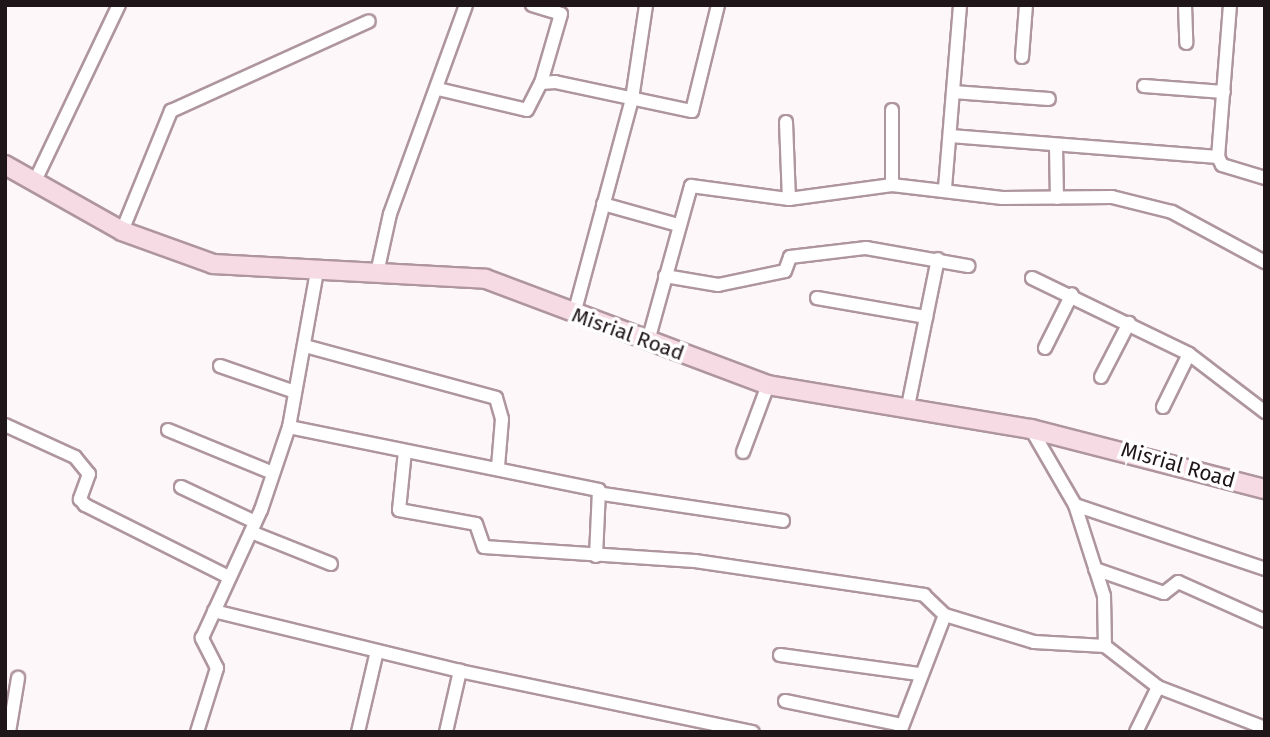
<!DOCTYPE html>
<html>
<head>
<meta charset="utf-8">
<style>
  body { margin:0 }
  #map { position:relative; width:1270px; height:737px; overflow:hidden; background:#fdf7f9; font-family:"Fira Sans",sans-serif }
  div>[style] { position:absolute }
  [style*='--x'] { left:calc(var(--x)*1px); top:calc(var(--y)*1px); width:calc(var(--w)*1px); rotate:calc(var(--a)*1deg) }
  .roads { filter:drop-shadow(2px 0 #ae959e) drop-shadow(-2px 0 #ae959e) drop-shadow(0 2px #ae959e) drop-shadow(0 -2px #ae959e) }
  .minor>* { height:12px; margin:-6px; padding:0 6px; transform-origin:6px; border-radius:6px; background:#fff }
  .secondary>* { height:18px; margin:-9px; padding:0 9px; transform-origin:9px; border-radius:9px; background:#f6dbe5 }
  span { translate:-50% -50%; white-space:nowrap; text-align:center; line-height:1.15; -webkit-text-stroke:7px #fff; paint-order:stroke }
  .street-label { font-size:21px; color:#1f1619 }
  .frame { position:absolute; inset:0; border:7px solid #1f1619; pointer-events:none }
</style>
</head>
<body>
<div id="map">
  <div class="roads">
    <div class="minor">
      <i style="--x:532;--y:5;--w:30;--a:17"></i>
      <i style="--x:561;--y:14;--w:72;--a:106.2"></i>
      <i style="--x:1185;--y:5;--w:38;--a:88"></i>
      <i style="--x:1230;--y:5;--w:152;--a:94.5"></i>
      <i style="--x:1218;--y:157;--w:9;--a:63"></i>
      <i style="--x:1222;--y:165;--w:45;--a:16.8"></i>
      <i style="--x:1022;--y:57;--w:52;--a:-85.6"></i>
      <i style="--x:1144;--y:86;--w:80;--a:4.3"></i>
      <i style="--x:438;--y:89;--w:91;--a:13.3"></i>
      <i style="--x:527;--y:110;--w:30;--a:-63"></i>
      <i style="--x:541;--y:83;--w:14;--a:-4"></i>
      <i style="--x:555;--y:82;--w:140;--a:12"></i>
      <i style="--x:692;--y:111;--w:109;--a:-76.2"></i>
      <i style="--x:953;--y:92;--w:96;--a:4.2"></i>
      <i style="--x:892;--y:110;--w:75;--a:90"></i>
      <i style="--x:786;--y:122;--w:77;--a:87.8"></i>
      <i style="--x:950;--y:136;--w:269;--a:4.5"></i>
      <i style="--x:1056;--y:146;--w:52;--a:88.9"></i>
      <i style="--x:34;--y:183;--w:197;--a:-64.5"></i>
      <i style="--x:945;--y:188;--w:184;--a:-85.3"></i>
      <i style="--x:603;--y:204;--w:78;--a:15.6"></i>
      <i style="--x:122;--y:231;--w:130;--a:-67.8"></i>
      <i style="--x:171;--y:111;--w:217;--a:-24.4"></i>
      <i style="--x:377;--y:273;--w:60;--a:-77.6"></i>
      <i style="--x:390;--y:214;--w:222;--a:-70"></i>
      <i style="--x:665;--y:276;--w:54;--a:9.6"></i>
      <i style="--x:718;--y:285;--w:68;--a:-11.8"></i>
      <i style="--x:785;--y:271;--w:15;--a:-70"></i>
      <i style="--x:790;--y:257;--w:77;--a:-6.8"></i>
      <i style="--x:866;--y:248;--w:104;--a:10"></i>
      <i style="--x:1032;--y:278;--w:174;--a:25.8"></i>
      <i style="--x:1189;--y:354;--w:96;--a:37.3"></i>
      <i style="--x:817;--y:298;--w:111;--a:9.9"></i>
      <i style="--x:574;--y:314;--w:223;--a:-74.9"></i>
      <i style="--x:632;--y:99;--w:95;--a:-81.5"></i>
      <i style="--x:648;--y:341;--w:161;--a:-74.5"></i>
      <i style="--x:691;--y:186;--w:99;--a:7.6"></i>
      <i style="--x:789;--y:199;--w:104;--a:-7.7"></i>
      <i style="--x:892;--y:185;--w:111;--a:6.7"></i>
      <i style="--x:1002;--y:198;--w:110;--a:-0.5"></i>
      <i style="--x:1112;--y:197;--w:62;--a:14"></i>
      <i style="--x:1172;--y:212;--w:106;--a:28.3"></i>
      <i style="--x:305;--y:346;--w:198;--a:15.2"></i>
      <i style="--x:496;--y:398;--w:22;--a:74"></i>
      <i style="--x:502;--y:419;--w:48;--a:94.8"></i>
      <i style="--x:1045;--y:348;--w:60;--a:-63.4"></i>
      <i style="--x:220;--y:366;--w:79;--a:19.1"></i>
      <i style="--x:1101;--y:377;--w:61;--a:-62.6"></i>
      <i style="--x:1163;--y:407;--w:59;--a:-63.9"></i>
      <i style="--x:907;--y:411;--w:155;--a:-78.5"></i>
      <i style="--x:5;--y:425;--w:77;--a:24.6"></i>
      <i style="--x:75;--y:457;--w:22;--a:51"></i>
      <i style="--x:89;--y:474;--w:27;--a:110"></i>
      <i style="--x:80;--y:499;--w:8;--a:50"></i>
      <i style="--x:85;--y:505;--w:161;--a:26.6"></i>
      <i style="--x:289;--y:427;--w:316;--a:11.5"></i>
      <i style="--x:599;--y:490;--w:66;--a:92.6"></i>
      <i style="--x:1031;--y:429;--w:88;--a:59.9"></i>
      <i style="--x:1075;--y:505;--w:96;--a:72.3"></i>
      <i style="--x:1104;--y:596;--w:50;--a:88.9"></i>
      <i style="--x:168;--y:430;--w:113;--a:22.3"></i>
      <i style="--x:405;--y:451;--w:59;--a:95.8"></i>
      <i style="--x:399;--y:510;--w:78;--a:10.3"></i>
      <i style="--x:476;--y:524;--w:24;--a:71"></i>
      <i style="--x:484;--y:547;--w:211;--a:3.8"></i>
      <i style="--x:695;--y:561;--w:232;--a:8.4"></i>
      <i style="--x:924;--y:595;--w:29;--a:44"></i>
      <i style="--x:945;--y:615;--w:93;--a:16.9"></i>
      <i style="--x:1034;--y:642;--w:71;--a:3.2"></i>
      <i style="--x:743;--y:452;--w:72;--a:-69.5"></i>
      <i style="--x:181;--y:487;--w:82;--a:25.3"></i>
      <i style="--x:603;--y:494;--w:182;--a:8.5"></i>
      <i style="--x:1075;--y:505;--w:200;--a:18.6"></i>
      <i style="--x:251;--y:532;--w:86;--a:21.8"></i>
      <i style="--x:1095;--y:569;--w:73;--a:19.2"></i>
      <i style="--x:1164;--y:593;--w:18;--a:-38"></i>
      <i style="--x:1178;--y:582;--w:95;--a:24.1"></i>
      <i style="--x:214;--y:611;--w:253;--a:13.7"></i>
      <i style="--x:460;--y:671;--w:299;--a:11.8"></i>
      <i style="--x:1105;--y:646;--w:67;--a:37.7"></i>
      <i style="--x:1158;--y:687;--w:115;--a:21"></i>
      <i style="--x:780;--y:655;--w:140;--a:7.8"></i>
      <i style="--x:785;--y:701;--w:119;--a:11.6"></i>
      <i style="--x:9;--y:732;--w:55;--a:-80.5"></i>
      <i style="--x:197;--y:732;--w:67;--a:-72.6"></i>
      <i style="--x:217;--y:668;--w:34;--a:-117"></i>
      <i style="--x:202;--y:638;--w:141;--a:-65.3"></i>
      <i style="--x:261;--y:510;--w:88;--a:-71.4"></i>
      <i style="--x:289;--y:427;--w:158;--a:-79.8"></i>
      <i style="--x:358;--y:732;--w:83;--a:-76.8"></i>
      <i style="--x:446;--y:732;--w:63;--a:-77.1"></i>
      <i style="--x:900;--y:732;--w:125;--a:-69"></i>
      <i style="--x:1136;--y:732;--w:50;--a:-63.9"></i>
    </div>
    <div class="secondary">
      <i style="--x:5;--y:165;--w:134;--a:29.4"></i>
      <i style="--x:122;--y:231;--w:97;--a:19.9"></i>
      <i style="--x:213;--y:264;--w:273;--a:3.1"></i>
      <i style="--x:486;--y:279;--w:301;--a:20.6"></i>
      <i style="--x:768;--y:385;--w:267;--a:9.5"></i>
      <i style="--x:1031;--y:429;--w:242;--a:14.4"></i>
    </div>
  </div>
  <div class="street-label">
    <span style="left:628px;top:334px;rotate:20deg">Misrial Road</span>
    <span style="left:1178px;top:465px;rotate:16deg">Misrial Road</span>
  </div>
  <div class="frame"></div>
</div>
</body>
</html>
